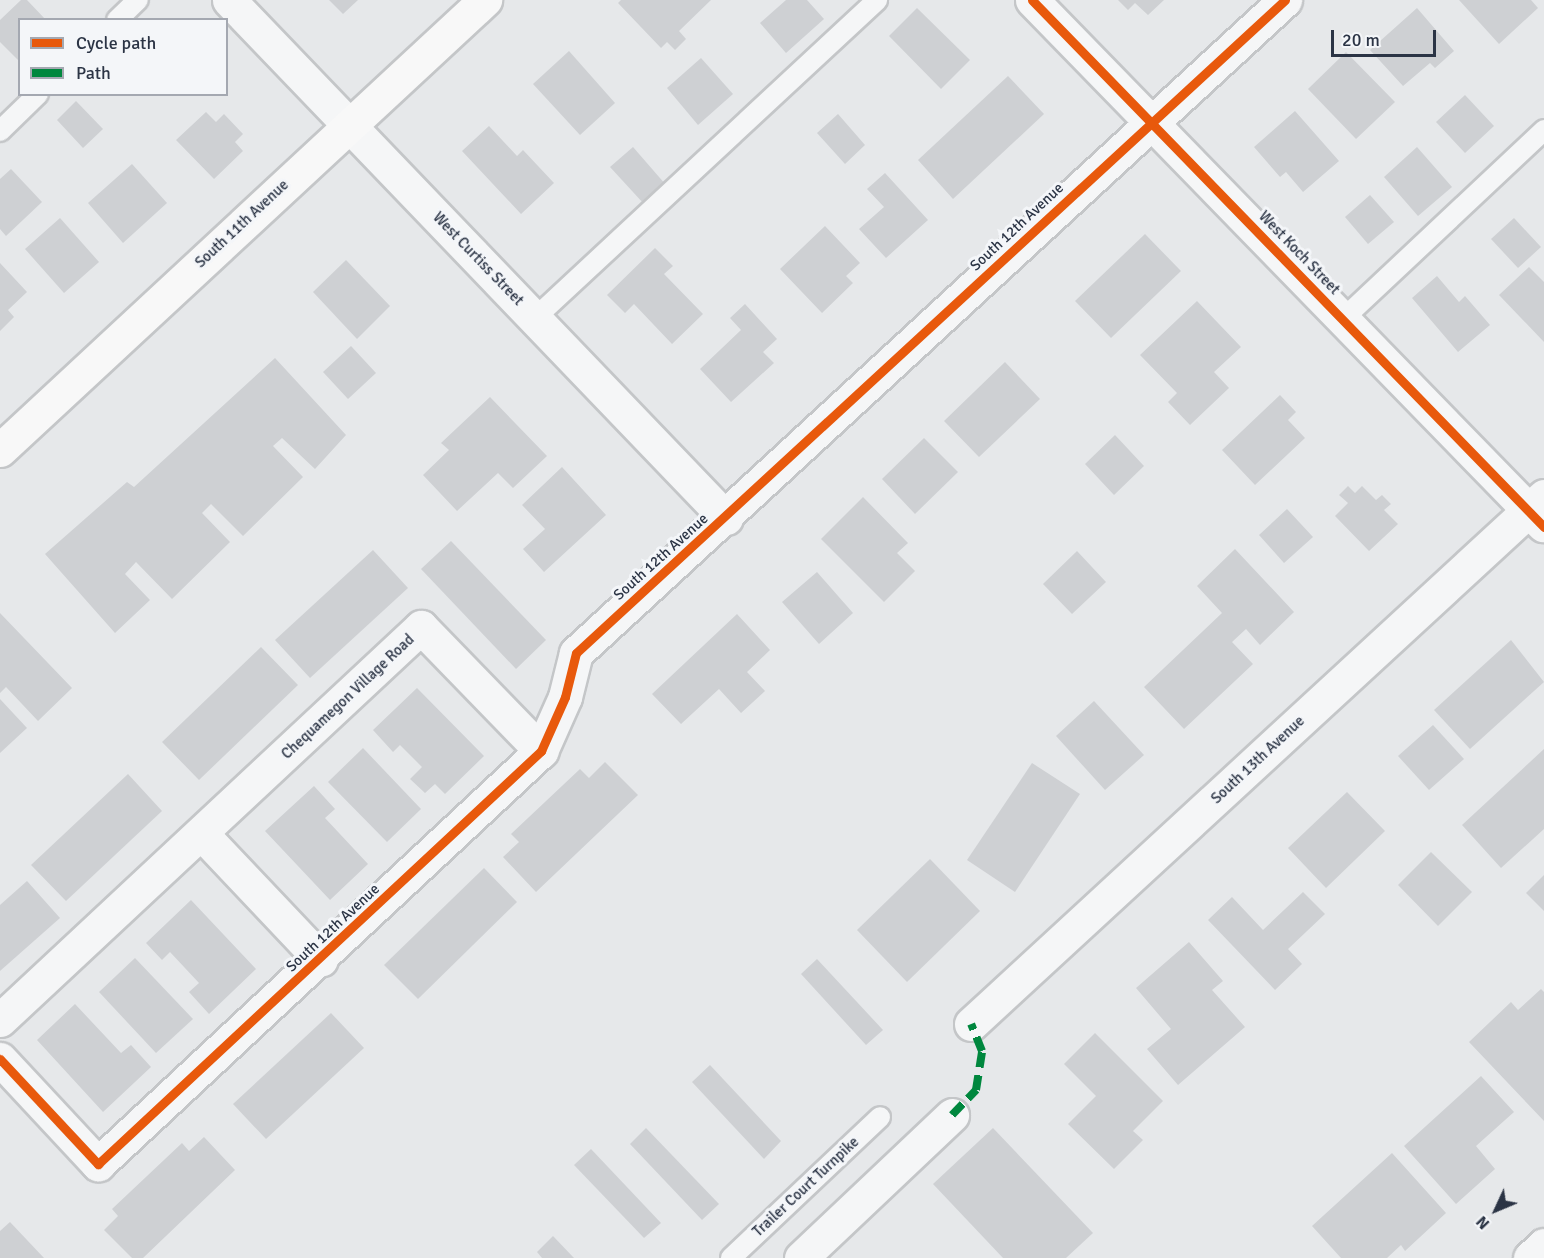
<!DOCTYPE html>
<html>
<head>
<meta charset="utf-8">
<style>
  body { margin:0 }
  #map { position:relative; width:1544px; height:1258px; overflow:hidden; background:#e6e8ea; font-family:Signika,sans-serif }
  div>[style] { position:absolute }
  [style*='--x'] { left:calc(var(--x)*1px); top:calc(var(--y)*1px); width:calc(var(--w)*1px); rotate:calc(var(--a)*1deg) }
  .building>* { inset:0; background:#ced0d3 }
  .roads { filter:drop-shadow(2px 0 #c4c6c8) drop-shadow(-2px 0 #c4c6c8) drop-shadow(0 2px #c4c6c8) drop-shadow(0 -2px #c4c6c8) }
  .lane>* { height:20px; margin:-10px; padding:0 10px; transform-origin:10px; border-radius:10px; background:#f5f6f7 }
  .street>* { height:33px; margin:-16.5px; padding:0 16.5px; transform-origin:16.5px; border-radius:16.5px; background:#f5f6f7 }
  .secondary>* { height:33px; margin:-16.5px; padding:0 16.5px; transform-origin:16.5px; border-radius:16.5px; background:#f8f8f8 }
  .quiet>* { height:8px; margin-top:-4px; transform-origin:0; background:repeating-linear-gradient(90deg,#00873e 0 15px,transparent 0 23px) }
  .cycleway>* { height:9px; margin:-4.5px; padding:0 4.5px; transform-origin:4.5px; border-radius:4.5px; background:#e8590c }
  span { translate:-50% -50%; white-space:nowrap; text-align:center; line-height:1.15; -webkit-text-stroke:6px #f4f6f9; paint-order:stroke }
  .street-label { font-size:15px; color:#2b3445 }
  .legend { position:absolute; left:18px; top:18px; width:210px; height:78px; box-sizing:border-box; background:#f4f6f9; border:2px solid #a4a8b1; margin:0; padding:8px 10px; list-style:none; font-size:18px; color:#2b3445 }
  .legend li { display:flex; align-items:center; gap:12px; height:30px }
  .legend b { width:30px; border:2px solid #a4a8b1 }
  .north { position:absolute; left:1466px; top:1180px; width:60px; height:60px; -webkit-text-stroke:4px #f4f6f9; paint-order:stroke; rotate:226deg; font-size:16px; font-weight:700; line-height:24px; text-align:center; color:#2b3445 }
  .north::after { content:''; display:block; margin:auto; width:21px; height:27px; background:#2b3445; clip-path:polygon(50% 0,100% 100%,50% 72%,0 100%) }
  .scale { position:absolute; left:1331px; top:30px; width:105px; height:27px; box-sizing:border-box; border:3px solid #2b3445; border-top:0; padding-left:8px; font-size:18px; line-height:21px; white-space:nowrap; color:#2b3445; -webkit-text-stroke:4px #f4f6f9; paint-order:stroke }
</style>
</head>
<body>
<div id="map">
  <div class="building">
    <i style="clip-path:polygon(21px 0,27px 0,46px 20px,20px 20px,20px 62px,0 42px,0 20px)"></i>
    <i style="clip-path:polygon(329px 0,358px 0,343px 14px)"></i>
    <i style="clip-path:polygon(621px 0,711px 0,679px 31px,686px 39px,675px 50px,667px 42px,661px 48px,618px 3px)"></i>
    <i style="clip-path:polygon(786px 0,807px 0,824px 19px,786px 53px,760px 23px)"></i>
    <i style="clip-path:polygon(1118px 0,1164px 0,1148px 15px,1135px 3px,1128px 10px)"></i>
    <i style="clip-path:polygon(1459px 0,1531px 0,1538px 8px,1499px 44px)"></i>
    <i style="clip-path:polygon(917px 8px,970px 60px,941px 89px,889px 36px)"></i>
    <i style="clip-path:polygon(1417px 8px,1454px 51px,1435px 68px,1430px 63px,1403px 86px,1370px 50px)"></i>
    <i style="clip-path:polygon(569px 51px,615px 103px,580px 135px,533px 84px)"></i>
    <i style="clip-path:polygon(1346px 52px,1395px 102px,1356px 139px,1308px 89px)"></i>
    <i style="clip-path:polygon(701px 58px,733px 94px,698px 125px,667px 88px)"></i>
    <i style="clip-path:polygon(1008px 76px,1044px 114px,953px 199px,918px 160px)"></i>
    <i style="clip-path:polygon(1465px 95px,1494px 126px,1465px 153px,1436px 122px)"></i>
    <i style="clip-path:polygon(76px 101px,103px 129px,83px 148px,57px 120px)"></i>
    <i style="clip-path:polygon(1295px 111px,1339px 161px,1303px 192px,1286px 172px,1280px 177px,1254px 147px)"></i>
    <i style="clip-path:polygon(206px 112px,216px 122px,224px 114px,243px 134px,235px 142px,243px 151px,214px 179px,176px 140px)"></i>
    <i style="clip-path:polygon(838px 114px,865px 145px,845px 164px,817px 133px)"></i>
    <i style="clip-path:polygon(489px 126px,517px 156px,523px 150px,554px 183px,521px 214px,462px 151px)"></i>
    <i style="clip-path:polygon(633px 147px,666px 185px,644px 204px,610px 167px)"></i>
    <i style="clip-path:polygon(1417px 147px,1452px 187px,1418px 216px,1384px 177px)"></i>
    <i style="clip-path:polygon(132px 164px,167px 203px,123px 243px,88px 203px)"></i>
    <i style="clip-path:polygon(11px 169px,42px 202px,6px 236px,0 229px,0 179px)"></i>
    <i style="clip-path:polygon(885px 173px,928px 220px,886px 258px,859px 229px,884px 207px,867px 189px)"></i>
    <i style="clip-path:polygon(1370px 195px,1394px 222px,1368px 244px,1345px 217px)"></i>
    <i style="clip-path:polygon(60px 218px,99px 262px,64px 293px,25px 249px)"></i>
    <i style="clip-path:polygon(1514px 218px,1541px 247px,1518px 268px,1491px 239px)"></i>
    <i style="clip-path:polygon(825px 226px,860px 263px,846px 276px,853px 283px,822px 313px,780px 269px)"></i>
    <i style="clip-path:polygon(1145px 234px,1181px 271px,1111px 338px,1075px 301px)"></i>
    <i style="clip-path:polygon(655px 248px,673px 266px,664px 274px,703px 314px,672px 344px,634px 304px,625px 313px,607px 295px)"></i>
    <i style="clip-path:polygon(346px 260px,390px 306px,357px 339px,313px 292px)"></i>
    <i style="clip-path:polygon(0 263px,27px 292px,8px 310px,14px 317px,0 331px)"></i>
    <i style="clip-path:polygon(1529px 267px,1544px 282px,1544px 342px,1499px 295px)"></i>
    <i style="clip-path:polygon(1437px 276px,1459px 302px,1465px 296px,1490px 325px,1458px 352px,1412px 298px)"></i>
    <i style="clip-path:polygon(1197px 301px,1241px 347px,1214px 372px,1229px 388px,1190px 425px,1168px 402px,1177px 393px,1140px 355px)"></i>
    <i style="clip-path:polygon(745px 304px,777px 339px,763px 352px,774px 363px,731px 402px,700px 369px,741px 330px,730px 318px)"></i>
    <i style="clip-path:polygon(351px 346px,376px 373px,348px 399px,323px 372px)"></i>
    <i style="clip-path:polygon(275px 358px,346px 435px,315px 469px,282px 438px,273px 446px,303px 477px,243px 536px,211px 504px,202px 513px,230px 542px,172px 599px,136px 562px,125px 574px,150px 600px,115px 633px,45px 554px,127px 482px,134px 487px)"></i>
    <i style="clip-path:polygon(1005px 362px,1040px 399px,979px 457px,944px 421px)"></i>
    <i style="clip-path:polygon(1280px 395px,1296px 412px,1288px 420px,1305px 438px,1255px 485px,1222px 450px)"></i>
    <i style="clip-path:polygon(490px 397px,547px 456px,513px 488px,498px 473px,457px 511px,423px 475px,449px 450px,441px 443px)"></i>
    <i style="clip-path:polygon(1115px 435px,1144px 466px,1114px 495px,1085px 464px)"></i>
    <i style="clip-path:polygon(924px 438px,958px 472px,915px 514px,882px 479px)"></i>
    <i style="clip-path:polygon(562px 467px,606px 515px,544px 572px,523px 549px,545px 529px,522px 505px)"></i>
    <i style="clip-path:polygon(1348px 486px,1355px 493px,1362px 486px,1376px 500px,1382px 495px,1391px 504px,1384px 510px,1398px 524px,1369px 551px,1335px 516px,1348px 503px,1339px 495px)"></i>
    <i style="clip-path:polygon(863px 497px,908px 543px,897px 553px,915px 571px,884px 602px,821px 539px)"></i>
    <i style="clip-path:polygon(1287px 509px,1313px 537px,1284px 563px,1259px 535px)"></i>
    <i style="clip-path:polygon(451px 541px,546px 640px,516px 669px,421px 569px)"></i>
    <i style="clip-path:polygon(1235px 549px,1294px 612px,1260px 645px,1246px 629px,1232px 642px,1253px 664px,1184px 729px,1144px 687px,1222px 613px,1197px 586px)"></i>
    <i style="clip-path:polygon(373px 550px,408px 588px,310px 678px,275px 640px)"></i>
    <i style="clip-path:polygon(1077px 551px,1106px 582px,1072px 614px,1043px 584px)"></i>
    <i style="clip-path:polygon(817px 572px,853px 613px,819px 644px,782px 602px)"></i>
    <i style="clip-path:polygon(0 613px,72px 688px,38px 721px,6px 687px,0 693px)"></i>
    <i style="clip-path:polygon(737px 614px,770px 650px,747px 672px,765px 691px,741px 713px,719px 689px,681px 724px,652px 694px)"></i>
    <i style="clip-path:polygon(1511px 640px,1544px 682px,1470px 749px,1434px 710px)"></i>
    <i style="clip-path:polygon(261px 647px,298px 685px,199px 780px,162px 742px)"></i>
    <i style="clip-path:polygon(417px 688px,484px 756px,445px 794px,435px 784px,425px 793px,410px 779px,422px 767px,400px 745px,393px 752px,373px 730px)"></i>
    <i style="clip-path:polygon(0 699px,27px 728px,0 753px)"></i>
    <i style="clip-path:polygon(1094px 701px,1144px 755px,1105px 790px,1056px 736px)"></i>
    <i style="clip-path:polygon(1433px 725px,1464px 759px,1429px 790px,1398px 756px)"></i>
    <i style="clip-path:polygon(363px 748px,421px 809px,387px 842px,328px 782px)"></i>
    <i style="clip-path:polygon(1544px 749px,1544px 829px,1501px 868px,1462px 825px)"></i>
    <i style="clip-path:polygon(605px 762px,638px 795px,536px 892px,503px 857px,519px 842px,511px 834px,580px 769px,589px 778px)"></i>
    <i style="clip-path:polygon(1032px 763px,1080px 794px,1015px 892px,967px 860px)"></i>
    <i style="clip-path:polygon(128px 774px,162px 811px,66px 901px,31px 865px)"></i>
    <i style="clip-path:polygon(314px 786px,335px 809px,325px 818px,368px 864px,330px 900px,265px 831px)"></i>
    <i style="clip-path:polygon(1347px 792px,1385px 831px,1326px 888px,1288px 848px)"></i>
    <i style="clip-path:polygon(1431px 852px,1472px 892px,1438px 926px,1398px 885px)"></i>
    <i style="clip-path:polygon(930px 859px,980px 911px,907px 982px,857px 930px)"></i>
    <i style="clip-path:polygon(484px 868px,517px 902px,418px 999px,384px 965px)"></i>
    <i style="clip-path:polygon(1544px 875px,1544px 911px,1526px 893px)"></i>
    <i style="clip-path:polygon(27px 881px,60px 918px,0 971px,0 905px)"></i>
    <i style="clip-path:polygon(1303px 892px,1325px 914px,1288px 949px,1302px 964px,1275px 990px,1208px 920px,1232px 897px,1263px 930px)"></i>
    <i style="clip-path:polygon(191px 900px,256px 969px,209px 1014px,189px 992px,199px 983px,170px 952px,162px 960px,146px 943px)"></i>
    <i style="clip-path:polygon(1189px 942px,1223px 981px,1212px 990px,1245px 1027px,1178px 1085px,1147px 1049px,1171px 1029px,1136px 988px)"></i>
    <i style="clip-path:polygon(135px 958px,193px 1019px,156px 1053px,99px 992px)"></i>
    <i style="clip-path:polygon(817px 959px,883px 1030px,866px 1045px,801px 974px)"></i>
    <i style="clip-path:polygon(1541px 989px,1544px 992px,1544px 1121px,1469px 1042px,1511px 1002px,1518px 1010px)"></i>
    <i style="clip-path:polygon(75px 1004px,121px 1053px,131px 1045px,151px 1067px,103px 1112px,37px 1040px)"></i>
    <i style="clip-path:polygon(331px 1013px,364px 1048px,266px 1139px,233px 1104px)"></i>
    <i style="clip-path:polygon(1095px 1033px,1163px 1101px,1133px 1131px,1143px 1140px,1114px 1169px,1068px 1124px,1096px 1096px,1064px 1064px)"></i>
    <i style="clip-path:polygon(710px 1065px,781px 1141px,764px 1159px,692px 1082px)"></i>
    <i style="clip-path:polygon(1481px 1076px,1514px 1112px,1476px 1146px,1495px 1169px,1456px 1204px,1404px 1146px)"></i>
    <i style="clip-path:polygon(646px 1128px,719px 1204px,702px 1220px,630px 1144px)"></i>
    <i style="clip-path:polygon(993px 1128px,1093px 1233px,1066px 1258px,1003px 1258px,933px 1184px)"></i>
    <i style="clip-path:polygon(204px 1137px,235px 1170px,143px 1258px,132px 1258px,104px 1230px,118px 1216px,112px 1209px,182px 1143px,189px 1151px)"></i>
    <i style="clip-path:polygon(591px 1149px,661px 1223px,644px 1238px,574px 1165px)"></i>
    <i style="clip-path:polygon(1392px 1153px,1446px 1213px,1405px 1251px,1401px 1245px,1387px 1258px,1341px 1258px,1312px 1226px)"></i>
    <i style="clip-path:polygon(10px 1222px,44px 1258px,0 1258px,0 1231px)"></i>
    <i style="clip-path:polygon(553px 1236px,574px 1258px,542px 1258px,537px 1252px)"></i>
  </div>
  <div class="roads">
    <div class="lane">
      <i style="--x:117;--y:20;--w:29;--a:-44"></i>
      <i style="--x:0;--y:131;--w:53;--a:-44.2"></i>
      <i style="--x:535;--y:318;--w:467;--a:-42.9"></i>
      <i style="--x:1343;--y:319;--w:276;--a:-43.2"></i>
      <i style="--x:731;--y:1258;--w:205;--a:-43.4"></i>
    </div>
    <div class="street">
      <i style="--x:229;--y:0;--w:718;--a:46.19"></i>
      <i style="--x:1032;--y:0;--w:733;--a:45.77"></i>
      <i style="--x:202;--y:834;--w:173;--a:46.6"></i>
      <i style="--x:0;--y:1020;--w:576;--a:-43.03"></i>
      <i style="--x:421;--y:627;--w:173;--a:45.9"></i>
      <i style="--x:971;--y:1024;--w:779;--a:-42.66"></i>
      <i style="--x:0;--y:1059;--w:144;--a:47"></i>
      <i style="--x:98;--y:1164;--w:606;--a:-42.99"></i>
      <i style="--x:541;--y:751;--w:59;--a:-66"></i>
      <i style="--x:565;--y:697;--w:45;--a:-76"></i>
      <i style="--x:576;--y:653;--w:964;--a:-42.65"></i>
      <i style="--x:801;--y:1258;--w:208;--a:-43.4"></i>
      <i style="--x:1530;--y:1258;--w:19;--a:-43"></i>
    </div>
    <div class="secondary">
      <i style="--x:0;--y:450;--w:662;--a:-42.86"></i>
    </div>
  </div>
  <div class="quiet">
    <i style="--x:952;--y:1115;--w:35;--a:-46"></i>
    <i style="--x:976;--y:1090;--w:39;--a:-81"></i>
    <i style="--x:982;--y:1051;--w:29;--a:-112"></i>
  </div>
  <div class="cycleway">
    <i style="--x:1032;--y:0;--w:735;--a:45.83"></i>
    <i style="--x:0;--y:1059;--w:144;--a:47"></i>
    <i style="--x:98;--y:1164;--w:606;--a:-42.99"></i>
    <i style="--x:541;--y:751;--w:59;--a:-66"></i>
    <i style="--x:565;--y:697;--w:45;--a:-76"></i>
    <i style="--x:576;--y:653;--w:964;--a:-42.65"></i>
  </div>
  <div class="street-label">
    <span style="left:242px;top:224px;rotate:-43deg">South 11th Avenue</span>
    <span style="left:1017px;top:227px;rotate:-43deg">South 12th Avenue</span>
    <span style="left:1299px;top:253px;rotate:46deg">West Koch Street</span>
    <span style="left:478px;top:259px;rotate:46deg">West Curtiss Street</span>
    <span style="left:661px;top:557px;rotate:-42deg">South 12th Avenue</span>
    <span style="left:348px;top:697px;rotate:-43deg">Chequamegon Village Road</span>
    <span style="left:1258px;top:760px;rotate:-43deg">South 13th Avenue</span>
    <span style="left:333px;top:928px;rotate:-43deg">South 12th Avenue</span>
    <span style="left:806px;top:1187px;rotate:-43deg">Trailer Court Turnpike</span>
  </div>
  <ul class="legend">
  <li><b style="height:8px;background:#e8590c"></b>Cycle path</li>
  <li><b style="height:8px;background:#00873e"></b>Path</li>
  </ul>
  <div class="north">N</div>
  <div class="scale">20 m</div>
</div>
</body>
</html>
